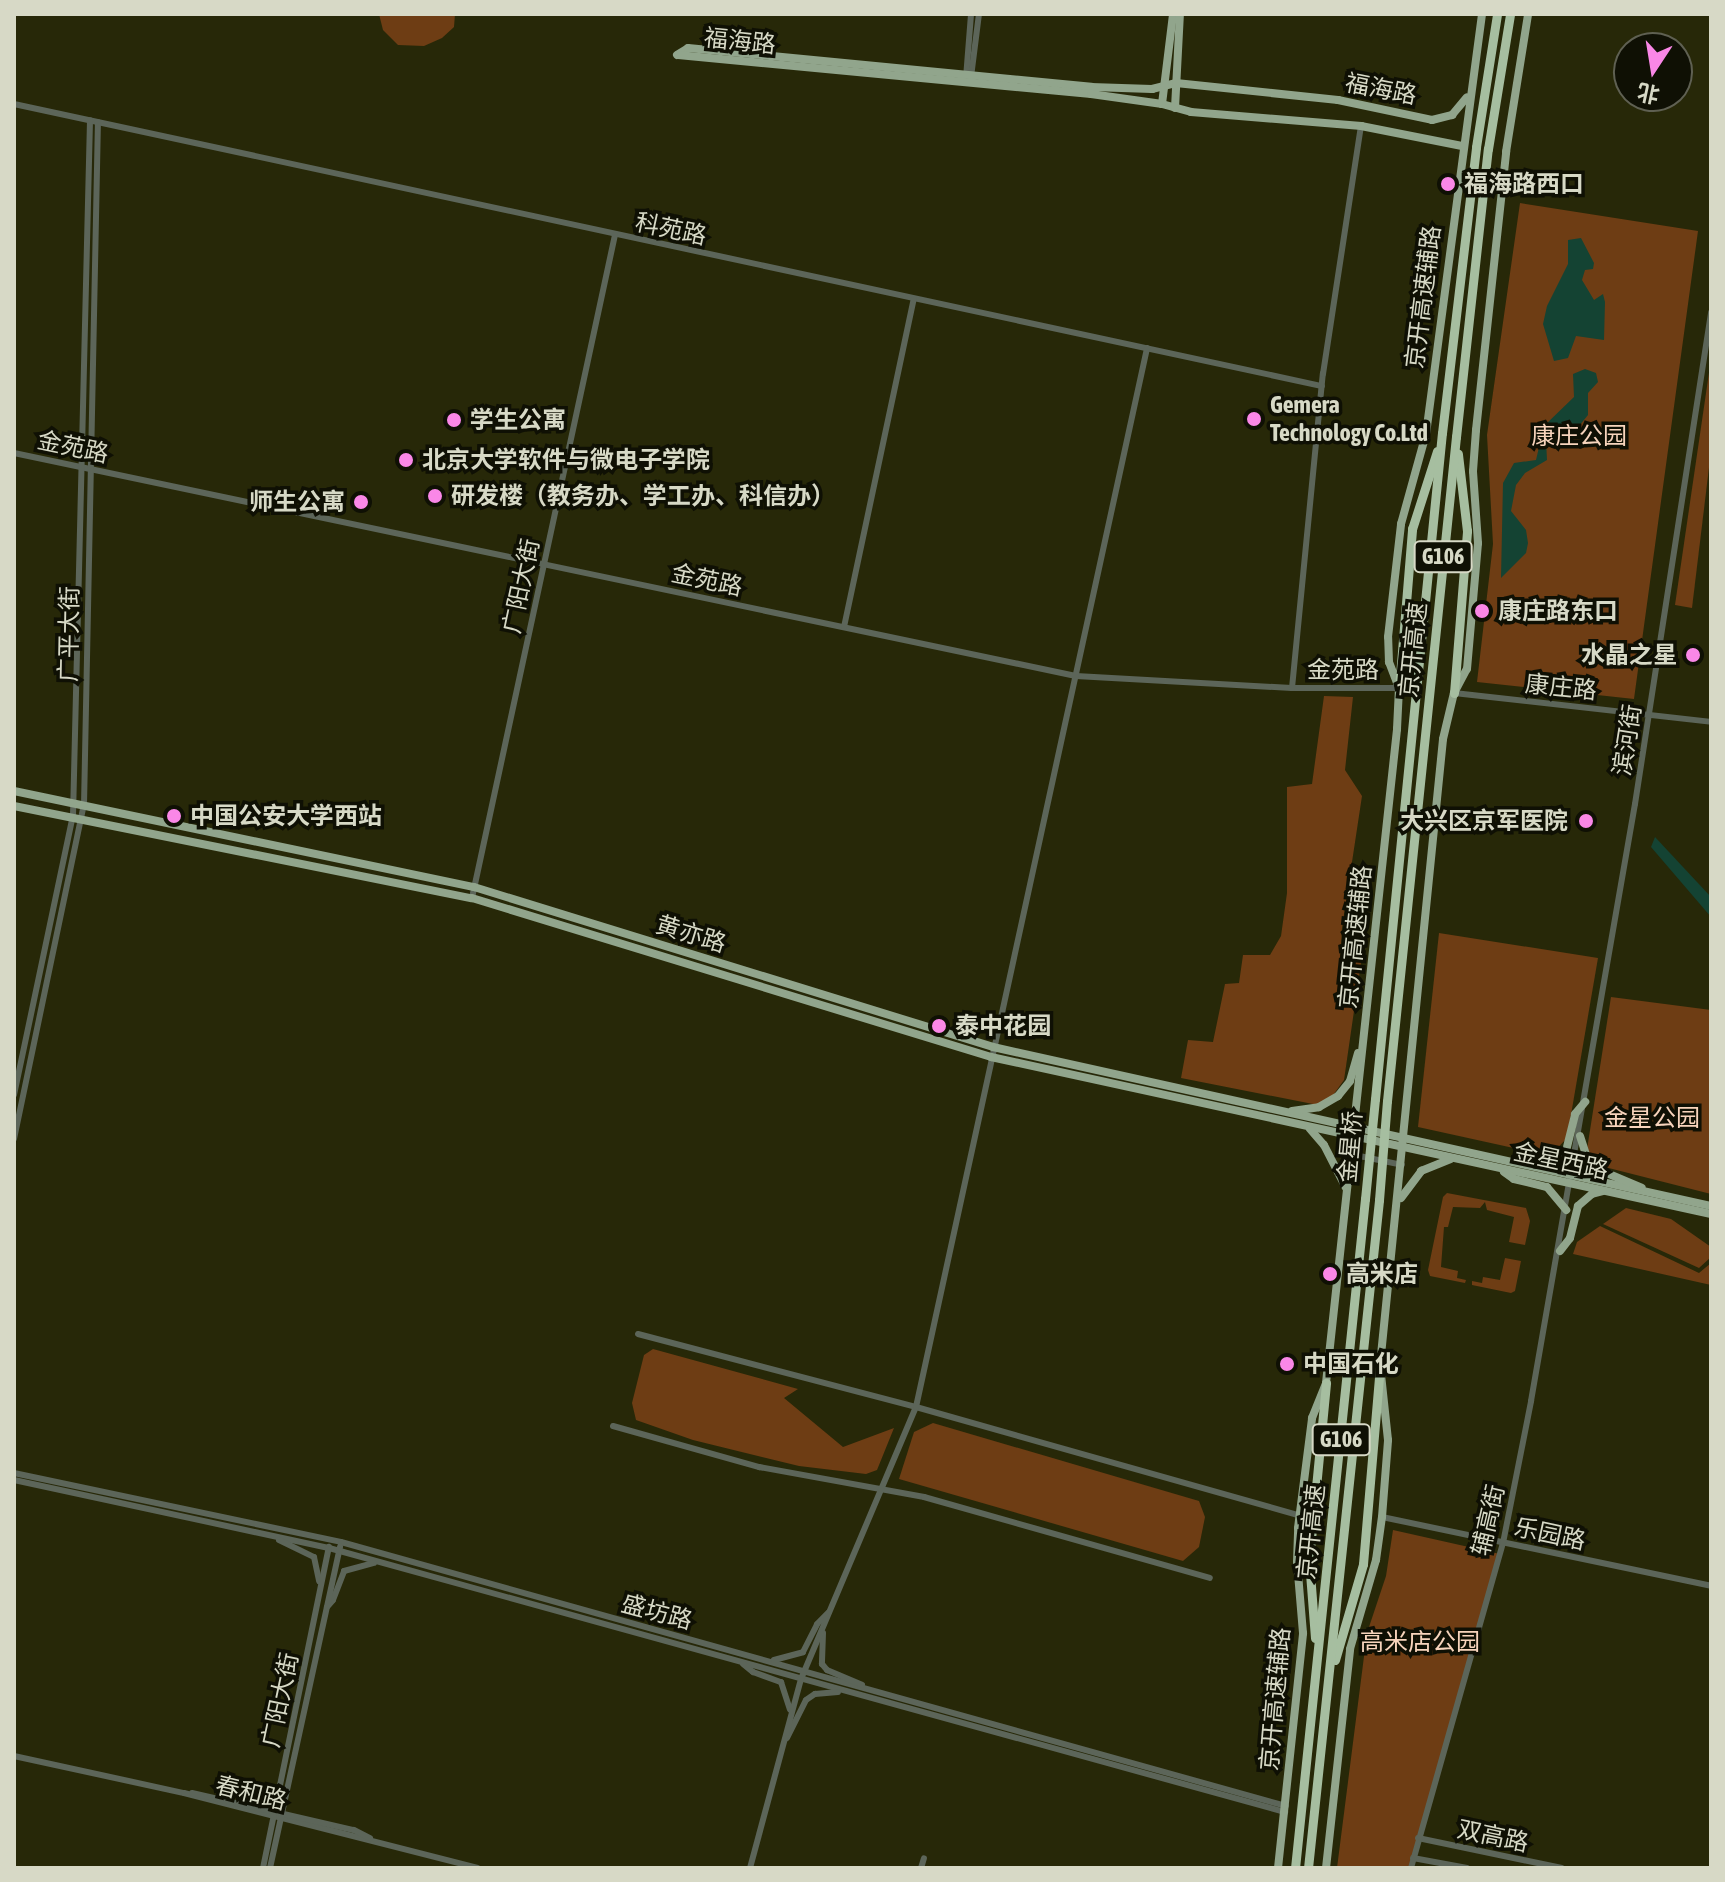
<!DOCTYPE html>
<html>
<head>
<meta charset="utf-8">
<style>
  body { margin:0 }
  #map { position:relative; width:1725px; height:1882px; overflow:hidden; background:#272808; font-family:"Asap Condensed","Noto Sans SC",sans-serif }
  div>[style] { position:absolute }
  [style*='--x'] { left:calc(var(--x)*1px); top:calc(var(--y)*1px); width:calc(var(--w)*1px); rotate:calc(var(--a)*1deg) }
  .green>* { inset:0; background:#6e3d14 }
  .water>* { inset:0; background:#144333 }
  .minor>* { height:6px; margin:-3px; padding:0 3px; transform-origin:3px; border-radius:3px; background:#5c6559 }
  .major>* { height:8px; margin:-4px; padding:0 4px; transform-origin:4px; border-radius:4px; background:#91a58c }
  .highway>* { height:9px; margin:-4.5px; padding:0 4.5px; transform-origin:4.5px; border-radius:4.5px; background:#a6bea0 }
  .highway-bridge>* { height:9px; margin:-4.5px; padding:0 4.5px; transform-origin:4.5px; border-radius:4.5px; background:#a6bea0 }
  .dots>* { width:22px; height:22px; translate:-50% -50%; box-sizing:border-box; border:4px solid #0f1004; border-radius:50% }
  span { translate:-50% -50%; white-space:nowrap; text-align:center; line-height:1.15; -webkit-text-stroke:7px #0f1004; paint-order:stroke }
  .shield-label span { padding:2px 6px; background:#0f1004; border:2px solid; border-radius:6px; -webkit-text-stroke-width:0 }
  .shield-label { font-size:22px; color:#d7d9c6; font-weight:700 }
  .street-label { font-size:24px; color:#d7d9c6 }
  .poi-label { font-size:24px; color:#d7d9c6; font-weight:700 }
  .left { translate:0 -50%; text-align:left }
  .right { translate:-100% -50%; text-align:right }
  .park-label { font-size:24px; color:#f7d4bc }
  .frame { position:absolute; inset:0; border:16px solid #d7d9c6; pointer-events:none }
  .north { position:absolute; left:1613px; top:32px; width:80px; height:80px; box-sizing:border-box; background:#0f1004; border:2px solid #5f6052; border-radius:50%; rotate:192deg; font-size:22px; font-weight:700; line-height:32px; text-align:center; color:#d7d9c6 }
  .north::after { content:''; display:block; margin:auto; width:28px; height:36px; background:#fa87e7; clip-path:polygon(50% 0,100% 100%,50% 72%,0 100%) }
</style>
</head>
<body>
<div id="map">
  <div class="green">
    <i style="clip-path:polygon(379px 14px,455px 14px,454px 27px,442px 38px,424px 46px,398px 45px,383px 30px)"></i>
    <i style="clip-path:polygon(1520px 203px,1698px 231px,1634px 699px,1477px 682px,1493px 544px,1487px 435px)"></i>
    <i style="clip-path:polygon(1711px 359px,1711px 451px,1692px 608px,1675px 605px)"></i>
    <i style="clip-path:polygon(1324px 696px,1353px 697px,1345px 770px,1362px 796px,1342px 928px,1340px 964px,1363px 949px,1344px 1080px,1331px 1098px,1318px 1105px,1181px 1078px,1188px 1040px,1213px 1042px,1225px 984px,1239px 983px,1243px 955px,1270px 955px,1281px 936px,1287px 893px,1287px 787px,1312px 784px)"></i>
    <i style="clip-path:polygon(1439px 933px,1598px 958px,1567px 1138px,1550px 1156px,1418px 1127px)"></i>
    <i style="clip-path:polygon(1611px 997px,1711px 1010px,1711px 1194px,1585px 1162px)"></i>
    <i style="clip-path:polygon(1447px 1193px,1526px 1208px,1530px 1221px,1525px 1245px,1509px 1242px,1514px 1217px,1487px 1210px,1485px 1202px,1480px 1208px,1453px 1207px,1448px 1227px,1444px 1227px,1441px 1267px,1458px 1271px,1457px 1278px,1466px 1280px,1465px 1283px,1430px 1276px,1428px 1270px,1443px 1197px)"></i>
    <i style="clip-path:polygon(1626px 1208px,1671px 1219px,1711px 1247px,1711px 1257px,1699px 1268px,1603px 1224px)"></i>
    <i style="clip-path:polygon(1600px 1226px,1699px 1273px,1711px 1263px,1711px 1285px,1573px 1254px,1577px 1242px)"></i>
    <i style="clip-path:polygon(1505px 1258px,1521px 1261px,1515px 1291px,1511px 1293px,1472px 1285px,1472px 1281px,1482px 1283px,1483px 1277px,1500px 1280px)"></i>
    <i style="clip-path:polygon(653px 1349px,798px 1389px,784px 1398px,843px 1447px,894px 1428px,877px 1470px,866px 1474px,799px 1466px,693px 1440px,636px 1420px,632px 1403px,644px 1355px)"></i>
    <i style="clip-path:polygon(933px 1423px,1199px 1501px,1205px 1517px,1199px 1547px,1183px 1561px,899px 1479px,914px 1432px)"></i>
    <i style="clip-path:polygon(1393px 1530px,1500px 1554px,1411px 1868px,1337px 1868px,1367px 1633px,1386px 1576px)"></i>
  </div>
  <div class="water">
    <i style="clip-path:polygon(1581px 238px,1594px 263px,1593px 269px,1585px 270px,1582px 280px,1594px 300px,1603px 294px,1605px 302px,1604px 340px,1576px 336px,1568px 358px,1554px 361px,1543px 324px,1547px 306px,1568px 264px,1568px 240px)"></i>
    <i style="clip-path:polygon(1585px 369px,1596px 373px,1598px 382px,1588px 393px,1588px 415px,1579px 426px,1564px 426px,1546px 440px,1547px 460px,1525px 473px,1516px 485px,1511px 511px,1526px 530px,1528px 543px,1526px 553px,1501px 578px,1503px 483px,1514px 463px,1536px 460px,1544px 426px,1574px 397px,1573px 374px)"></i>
    <i style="clip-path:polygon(1655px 837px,1711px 897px,1711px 917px,1651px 847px)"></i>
  </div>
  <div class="minor">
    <i style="--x:971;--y:77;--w:64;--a:-82.8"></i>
    <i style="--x:966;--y:78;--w:64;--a:-85.5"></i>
    <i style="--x:14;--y:104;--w:1338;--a:12.17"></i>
    <i style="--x:14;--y:453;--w:1085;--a:11.86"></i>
    <i style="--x:1076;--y:676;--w:216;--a:3.2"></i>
    <i style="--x:1292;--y:688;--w:107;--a:0"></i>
    <i style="--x:844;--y:627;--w:335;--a:-78"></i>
    <i style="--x:1292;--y:688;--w:316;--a:-84.4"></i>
    <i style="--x:1323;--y:374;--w:251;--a:-81.3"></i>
    <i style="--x:1454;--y:693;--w:259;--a:6.4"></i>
    <i style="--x:472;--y:898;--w:678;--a:-77.83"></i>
    <i style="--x:14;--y:1095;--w:285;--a:-78.1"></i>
    <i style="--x:73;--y:816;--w:696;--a:-88.6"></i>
    <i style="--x:14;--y:1139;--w:341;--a:-78.2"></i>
    <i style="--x:84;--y:805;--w:683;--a:-88.83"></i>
    <i style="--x:1350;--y:1154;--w:53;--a:11.9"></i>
    <i style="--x:638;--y:1334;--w:287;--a:14.7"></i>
    <i style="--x:916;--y:1407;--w:399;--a:15.8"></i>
    <i style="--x:613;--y:1426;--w:152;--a:15.7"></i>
    <i style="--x:759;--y:1467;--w:168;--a:10.3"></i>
    <i style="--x:924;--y:1497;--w:297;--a:15.8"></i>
    <i style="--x:14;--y:1473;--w:334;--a:11.9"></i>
    <i style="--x:341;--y:1542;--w:981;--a:15.61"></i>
    <i style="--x:14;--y:1480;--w:322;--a:12.2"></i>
    <i style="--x:329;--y:1548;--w:992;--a:15.44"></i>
    <i style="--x:1382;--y:1517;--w:336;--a:11.8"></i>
    <i style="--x:279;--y:1540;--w:39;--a:26"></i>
    <i style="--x:314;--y:1557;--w:25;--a:78"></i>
    <i style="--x:327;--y:1607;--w:9;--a:-49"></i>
    <i style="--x:333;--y:1600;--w:31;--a:-69"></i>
    <i style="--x:344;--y:1571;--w:31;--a:-15"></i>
    <i style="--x:823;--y:1633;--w:31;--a:92"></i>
    <i style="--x:822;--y:1664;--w:8;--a:50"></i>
    <i style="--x:827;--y:1670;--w:38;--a:23"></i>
    <i style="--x:774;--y:1660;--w:30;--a:-15"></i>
    <i style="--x:803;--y:1652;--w:31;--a:-63"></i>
    <i style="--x:817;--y:1624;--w:16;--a:-45"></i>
    <i style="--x:743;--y:1664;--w:13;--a:39"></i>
    <i style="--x:753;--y:1672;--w:30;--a:20"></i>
    <i style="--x:781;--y:1682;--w:29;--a:72"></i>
    <i style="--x:787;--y:1738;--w:42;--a:-63.4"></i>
    <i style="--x:806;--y:1700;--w:11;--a:-34"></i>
    <i style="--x:815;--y:1694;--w:23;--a:-5"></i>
    <i style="--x:14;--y:1756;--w:174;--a:12.3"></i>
    <i style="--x:184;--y:1793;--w:303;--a:14.3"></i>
    <i style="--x:192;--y:1793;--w:166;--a:12.9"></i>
    <i style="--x:354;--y:1830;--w:18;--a:27"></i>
    <i style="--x:1418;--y:1838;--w:147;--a:11.8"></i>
    <i style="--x:1413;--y:1858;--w:55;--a:10.5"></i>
    <i style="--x:263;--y:1868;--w:328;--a:-78.4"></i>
    <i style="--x:270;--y:1868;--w:329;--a:-77.7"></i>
    <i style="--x:750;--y:1868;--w:196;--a:-74.9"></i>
    <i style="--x:801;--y:1679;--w:295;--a:-67.1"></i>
    <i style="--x:916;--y:1407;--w:1084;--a:-77.69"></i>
    <i style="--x:921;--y:1868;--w:10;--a:-73"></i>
    <i style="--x:1411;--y:1868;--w:338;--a:-74.2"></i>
    <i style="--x:1503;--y:1543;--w:145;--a:-78.8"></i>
    <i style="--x:1531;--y:1401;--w:606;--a:-80.12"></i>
    <i style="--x:1635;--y:804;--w:498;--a:-81.2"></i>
  </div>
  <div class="major">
    <i style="--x:677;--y:55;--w:13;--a:-32"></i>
    <i style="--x:688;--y:48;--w:405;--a:5.5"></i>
    <i style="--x:1091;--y:87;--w:61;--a:1.9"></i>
    <i style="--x:1152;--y:89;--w:25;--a:-14"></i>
    <i style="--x:1176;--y:83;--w:163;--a:6"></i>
    <i style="--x:1338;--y:100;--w:96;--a:12"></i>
    <i style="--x:1432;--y:120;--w:21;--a:-14"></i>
    <i style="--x:1452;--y:115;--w:23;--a:-50"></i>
    <i style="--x:678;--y:55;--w:415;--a:5.4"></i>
    <i style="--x:1091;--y:94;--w:72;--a:8"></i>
    <i style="--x:1162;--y:104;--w:30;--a:15"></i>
    <i style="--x:1191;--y:112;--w:171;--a:4.7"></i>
    <i style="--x:1361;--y:126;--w:103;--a:11.2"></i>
    <i style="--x:1162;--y:104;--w:91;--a:-83"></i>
    <i style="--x:1175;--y:108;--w:94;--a:-87"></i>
    <i style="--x:14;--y:791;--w:470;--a:11.8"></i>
    <i style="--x:474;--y:887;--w:543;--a:17.13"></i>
    <i style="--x:993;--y:1047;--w:735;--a:12.49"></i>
    <i style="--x:14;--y:806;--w:467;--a:11.4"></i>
    <i style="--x:472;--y:898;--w:543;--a:17.03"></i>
    <i style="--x:991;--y:1057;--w:737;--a:12.3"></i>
    <i style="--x:1292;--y:1111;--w:27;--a:-8"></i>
    <i style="--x:1319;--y:1107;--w:22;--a:-30"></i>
    <i style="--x:1338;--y:1096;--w:19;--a:-51"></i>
    <i style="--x:1350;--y:1081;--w:29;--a:-74"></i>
    <i style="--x:1310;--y:1129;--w:21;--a:49"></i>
    <i style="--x:1324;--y:1145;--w:48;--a:62.9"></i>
    <i style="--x:1580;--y:1136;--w:32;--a:72"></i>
    <i style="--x:1590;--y:1166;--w:56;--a:22.9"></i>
    <i style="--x:1536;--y:1165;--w:23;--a:-18"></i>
    <i style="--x:1558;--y:1158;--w:11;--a:-41"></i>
    <i style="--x:1566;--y:1151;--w:38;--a:-76"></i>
    <i style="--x:1575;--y:1114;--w:16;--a:-50"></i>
    <i style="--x:1504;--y:1172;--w:12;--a:35"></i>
    <i style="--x:1514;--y:1179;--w:34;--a:14"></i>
    <i style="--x:1547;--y:1187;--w:30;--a:50"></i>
    <i style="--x:1401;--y:1198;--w:34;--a:-53"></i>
    <i style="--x:1421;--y:1171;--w:32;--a:-22"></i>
    <i style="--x:1560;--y:1251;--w:16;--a:-52"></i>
    <i style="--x:1570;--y:1238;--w:33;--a:-76"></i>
    <i style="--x:1578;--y:1206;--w:18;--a:-41"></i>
    <i style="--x:1592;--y:1194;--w:11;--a:-15"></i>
    <i style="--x:1278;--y:1868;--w:236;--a:-83.9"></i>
    <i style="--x:1303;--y:1633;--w:71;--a:-94.8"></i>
    <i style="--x:1297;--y:1562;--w:34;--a:-88"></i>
    <i style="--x:1298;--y:1528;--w:111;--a:-82.7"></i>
    <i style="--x:1312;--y:1418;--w:38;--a:-68"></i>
    <i style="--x:1326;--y:1383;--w:658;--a:-83.8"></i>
    <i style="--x:1397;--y:729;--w:41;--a:-87.2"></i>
    <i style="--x:1399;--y:688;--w:28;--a:-111"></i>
    <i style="--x:1389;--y:662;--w:25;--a:-92"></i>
    <i style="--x:1388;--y:637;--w:114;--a:-83.4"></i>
    <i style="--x:1401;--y:524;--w:93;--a:-74.5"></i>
    <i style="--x:1426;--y:434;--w:424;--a:-82.4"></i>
    <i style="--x:1326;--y:1868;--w:220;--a:-83.7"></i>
    <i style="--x:1350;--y:1649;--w:93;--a:-73.7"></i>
    <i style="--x:1376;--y:1560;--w:43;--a:-82.1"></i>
    <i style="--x:1382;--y:1517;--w:77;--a:-85.5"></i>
    <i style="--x:1388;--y:1440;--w:75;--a:-96.1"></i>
    <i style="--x:1380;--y:1365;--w:629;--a:-84.25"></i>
    <i style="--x:1443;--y:739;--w:47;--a:-76.6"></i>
    <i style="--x:1454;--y:693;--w:27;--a:-62"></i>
    <i style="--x:1467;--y:669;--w:126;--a:-85"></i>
    <i style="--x:1478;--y:543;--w:72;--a:-94"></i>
    <i style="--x:1473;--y:471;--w:41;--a:-85.8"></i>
    <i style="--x:1476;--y:430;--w:280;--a:-83.8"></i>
    <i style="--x:1506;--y:152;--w:140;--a:-80.9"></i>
  </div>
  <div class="highway">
    <i style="--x:1399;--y:688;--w:160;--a:-85.3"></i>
    <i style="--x:1412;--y:529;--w:82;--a:-72.2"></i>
    <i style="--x:1454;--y:693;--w:163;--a:-85.4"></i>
    <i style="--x:1467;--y:531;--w:78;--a:-96.7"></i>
    <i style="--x:1375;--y:1099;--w:669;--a:-84.26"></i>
    <i style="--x:1442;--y:433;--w:288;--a:-83.2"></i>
    <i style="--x:1476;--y:147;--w:135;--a:-81"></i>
    <i style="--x:1387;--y:1101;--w:668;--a:-84.07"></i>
    <i style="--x:1456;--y:437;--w:290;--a:-83.7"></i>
    <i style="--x:1488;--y:149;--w:137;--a:-80.7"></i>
    <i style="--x:1315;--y:1638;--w:78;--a:-94.4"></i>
    <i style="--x:1309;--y:1560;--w:178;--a:-84.5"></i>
    <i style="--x:1335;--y:1660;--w:100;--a:-73.7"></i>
    <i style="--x:1363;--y:1564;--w:200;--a:-85.1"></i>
    <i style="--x:1295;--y:1868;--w:673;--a:-84.03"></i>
    <i style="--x:1308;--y:1868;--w:672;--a:-83.93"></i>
  </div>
  <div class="highway-bridge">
    <i style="--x:1365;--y:1199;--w:100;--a:-84.3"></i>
    <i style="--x:1379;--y:1200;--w:99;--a:-85.4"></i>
  </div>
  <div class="dots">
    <i style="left:1448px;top:184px;background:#fa87e7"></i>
    <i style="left:1254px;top:419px;background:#fa87e7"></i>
    <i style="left:454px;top:420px;background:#fa87e7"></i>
    <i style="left:406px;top:460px;background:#fa87e7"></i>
    <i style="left:435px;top:496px;background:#fa87e7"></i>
    <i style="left:361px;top:502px;background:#fa87e7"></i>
    <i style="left:1482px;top:611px;background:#fa87e7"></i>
    <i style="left:1693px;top:655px;background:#fa87e7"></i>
    <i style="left:174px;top:816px;background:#fa87e7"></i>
    <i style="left:1586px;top:821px;background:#fa87e7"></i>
    <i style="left:939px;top:1026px;background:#fa87e7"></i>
    <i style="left:1330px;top:1274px;background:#fa87e7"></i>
    <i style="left:1287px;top:1364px;background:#fa87e7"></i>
  </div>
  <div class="shield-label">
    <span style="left:1443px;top:557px">G106</span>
    <span style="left:1341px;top:1440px">G106</span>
  </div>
  <div class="street-label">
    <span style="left:740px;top:41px;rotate:6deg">福海路</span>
    <span style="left:1381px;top:89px;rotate:11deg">福海路</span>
    <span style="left:671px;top:229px;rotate:12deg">科苑路</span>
    <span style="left:1423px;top:297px;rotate:-83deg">京开高速辅路</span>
    <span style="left:73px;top:447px;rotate:12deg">金苑路</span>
    <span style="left:707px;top:580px;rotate:12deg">金苑路</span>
    <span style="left:521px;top:586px;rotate:-78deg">广阳大街</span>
    <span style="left:69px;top:634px;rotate:-89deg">广平大街</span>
    <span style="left:1413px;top:650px;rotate:-84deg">京开高速</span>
    <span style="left:1343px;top:670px">金苑路</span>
    <span style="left:1561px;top:687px;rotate:6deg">康庄路</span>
    <span style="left:1627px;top:740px;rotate:-81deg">滨河街</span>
    <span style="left:691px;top:934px;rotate:17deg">黄亦路</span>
    <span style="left:1355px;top:937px;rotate:-84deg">京开高速辅路</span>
    <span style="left:1350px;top:1147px;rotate:-85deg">金星桥</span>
    <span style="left:1561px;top:1161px;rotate:12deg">金星西路</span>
    <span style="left:1488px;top:1520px;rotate:-77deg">辅高街</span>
    <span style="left:1311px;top:1532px;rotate:-84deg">京开高速</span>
    <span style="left:1550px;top:1534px;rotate:12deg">乐园路</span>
    <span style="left:657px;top:1612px;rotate:15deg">盛坊路</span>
    <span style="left:1275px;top:1699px;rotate:-85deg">京开高速辅路</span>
    <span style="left:280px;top:1700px;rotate:-78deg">广阳大街</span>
    <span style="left:251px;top:1793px;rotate:14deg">春和路</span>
    <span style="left:1493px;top:1836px;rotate:12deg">双高路</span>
  </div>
  <div class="poi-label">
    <span class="left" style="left:1464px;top:184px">福海路西口</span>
    <span class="left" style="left:1270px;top:419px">Gemera<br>Technology Co.Ltd</span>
    <span class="left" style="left:470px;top:420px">学生公寓</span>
    <span class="left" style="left:422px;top:460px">北京大学软件与微电子学院</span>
    <span class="left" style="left:451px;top:496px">研发楼（教务办、学工办、科信办）</span>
    <span class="right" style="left:345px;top:502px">师生公寓</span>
    <span class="left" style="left:1498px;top:611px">康庄路东口</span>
    <span class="right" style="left:1677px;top:655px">水晶之星</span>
    <span class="left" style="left:190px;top:816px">中国公安大学西站</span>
    <span class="right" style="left:1568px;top:821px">大兴区京军医院</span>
    <span class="left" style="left:955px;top:1026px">泰中花园</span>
    <span class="left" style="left:1346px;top:1274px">高米店</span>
    <span class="left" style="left:1303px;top:1364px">中国石化</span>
  </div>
  <div class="park-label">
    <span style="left:1579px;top:436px">康庄公园</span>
    <span style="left:1652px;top:1118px">金星公园</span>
    <span style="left:1420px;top:1642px">高米店公园</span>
  </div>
  <div class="frame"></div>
  <div class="north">北</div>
</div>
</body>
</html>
